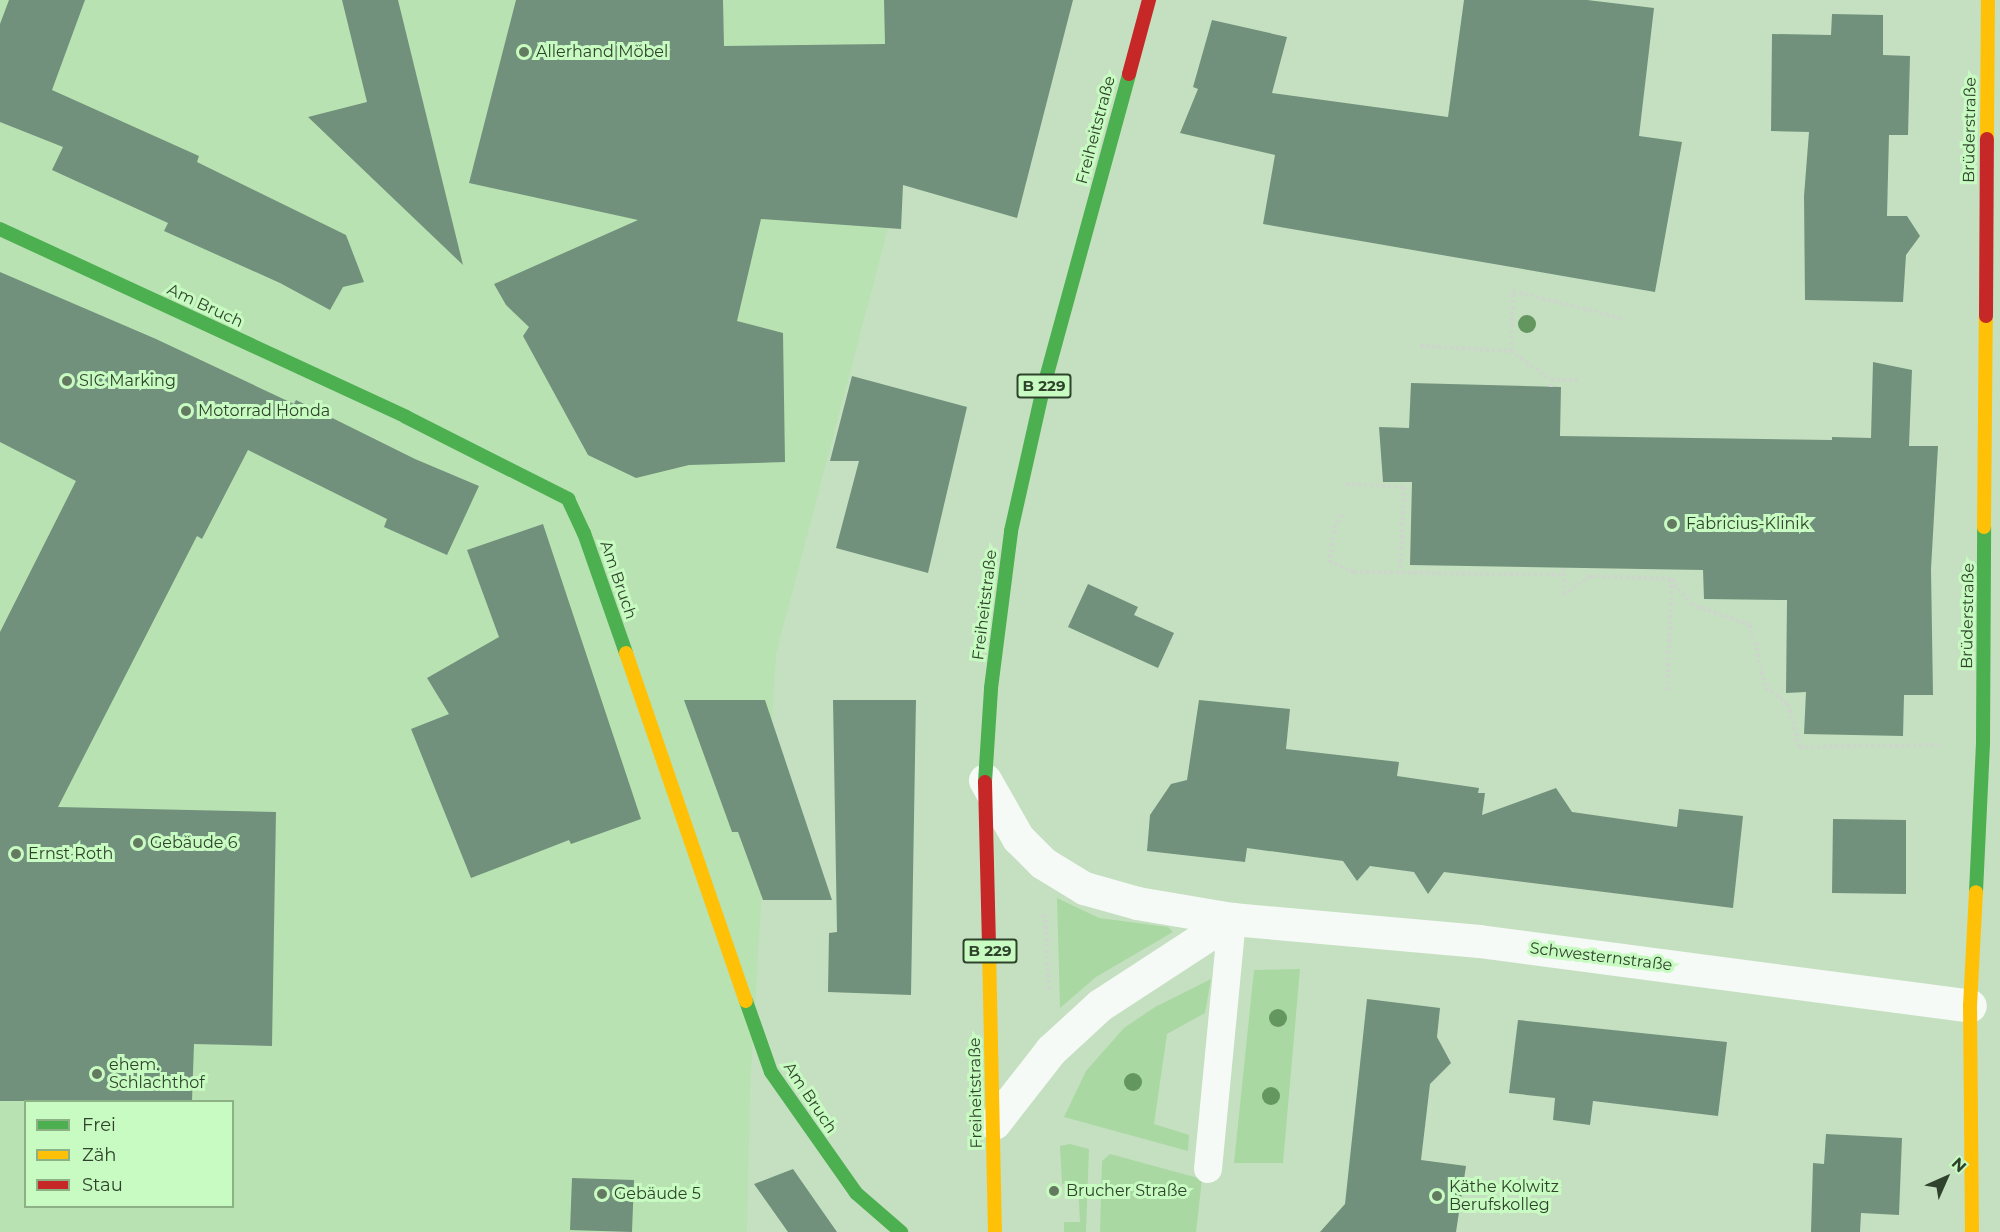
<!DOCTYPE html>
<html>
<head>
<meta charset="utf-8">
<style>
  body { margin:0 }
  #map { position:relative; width:2000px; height:1232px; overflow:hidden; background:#c5e0c1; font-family:Montserrat,sans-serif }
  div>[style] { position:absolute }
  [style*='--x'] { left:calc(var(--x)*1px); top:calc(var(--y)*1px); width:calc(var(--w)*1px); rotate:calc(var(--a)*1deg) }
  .built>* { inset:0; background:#b8e2b2 }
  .green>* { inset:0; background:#a9d8a3 }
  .building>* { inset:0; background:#71917c }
  .path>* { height:4px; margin-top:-2px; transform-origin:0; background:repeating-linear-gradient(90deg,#cdd5cc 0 3px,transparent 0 6px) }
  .lane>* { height:28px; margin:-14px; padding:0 14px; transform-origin:14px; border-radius:14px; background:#f6faf6 }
  .street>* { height:33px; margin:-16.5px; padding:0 16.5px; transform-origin:16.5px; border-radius:16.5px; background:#f6faf6 }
  .fast>* { height:14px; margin:-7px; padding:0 7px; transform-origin:7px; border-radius:7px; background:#4caf50 }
  .slow>* { height:14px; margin:-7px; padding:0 7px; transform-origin:7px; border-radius:7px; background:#ffc107 }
  .jam>* { height:14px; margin:-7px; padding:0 7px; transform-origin:7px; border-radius:7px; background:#c62828 }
  .trees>* { width:18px; height:18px; margin:-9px; border-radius:50%; background:#64975f }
  .dots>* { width:16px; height:16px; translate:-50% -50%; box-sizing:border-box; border:3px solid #c8fbc1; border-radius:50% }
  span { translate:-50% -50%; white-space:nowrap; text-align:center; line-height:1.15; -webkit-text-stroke:6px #c8fbc1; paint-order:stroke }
  .shield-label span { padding:2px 4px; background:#c8fbc1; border:2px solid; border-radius:4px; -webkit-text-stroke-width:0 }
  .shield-label { font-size:15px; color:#2f432c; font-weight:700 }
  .poi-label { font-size:16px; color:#2f432c }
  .left { translate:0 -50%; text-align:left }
  .street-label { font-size:16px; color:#2f432c }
  .legend { position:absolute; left:24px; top:1100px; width:210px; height:108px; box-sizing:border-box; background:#c8fbc1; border:2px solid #8bb185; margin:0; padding:8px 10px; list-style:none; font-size:18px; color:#2f432c }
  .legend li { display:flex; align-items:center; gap:12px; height:30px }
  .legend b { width:30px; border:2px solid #8bb185 }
  .north { position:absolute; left:1916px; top:1148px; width:60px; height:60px; -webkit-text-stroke:4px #c8fbc1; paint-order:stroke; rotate:45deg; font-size:16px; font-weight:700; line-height:24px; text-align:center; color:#2f432c }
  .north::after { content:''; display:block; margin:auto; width:21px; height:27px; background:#2f432c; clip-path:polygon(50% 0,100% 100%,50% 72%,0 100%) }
</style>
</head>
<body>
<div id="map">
  <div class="built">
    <i style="clip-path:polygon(evenodd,0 0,948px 0,776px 654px,750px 1091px,747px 1232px,0 1232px,0 0,26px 1102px,232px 1102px,232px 1206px,26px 1206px,26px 1102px)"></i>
  </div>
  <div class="green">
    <i style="clip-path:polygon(1057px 898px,1099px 918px,1168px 927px,1173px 932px,1096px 977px,1060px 1008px)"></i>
    <i style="clip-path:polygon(1300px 969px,1283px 1163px,1234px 1163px,1254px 970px)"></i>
    <i style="clip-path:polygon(1211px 979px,1205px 1013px,1167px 1034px,1154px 1124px,1189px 1135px,1188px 1151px,1064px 1117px,1086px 1071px,1124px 1028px,1155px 1007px)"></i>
    <i style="clip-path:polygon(1070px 1144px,1089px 1149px,1086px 1232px,1064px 1232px,1064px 1222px,1080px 1222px,1078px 1183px,1062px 1184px,1060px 1146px)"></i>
    <i style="clip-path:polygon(1110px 1154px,1202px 1179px,1196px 1232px,1100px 1232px,1102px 1161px)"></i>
  </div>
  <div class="building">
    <i style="clip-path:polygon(9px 0,85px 0,52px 90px,199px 156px,197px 162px,346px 235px,364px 282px,343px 287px,330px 310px,280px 283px,164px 231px,168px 223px,52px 170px,63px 147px,0 122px,0 24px)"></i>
    <i style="clip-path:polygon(342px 0,398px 0,463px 265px,308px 117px,367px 102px)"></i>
    <i style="clip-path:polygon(516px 0,723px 0,724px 46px,885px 44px,884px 0,1073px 0,1017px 218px,903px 185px,901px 229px,761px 219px,737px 321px,783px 333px,785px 462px,689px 465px,636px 478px,588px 455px,523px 336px,529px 327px,506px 305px,494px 284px,638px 220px,469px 183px)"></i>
    <i style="clip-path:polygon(1464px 0,1587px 0,1654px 8px,1639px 136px,1682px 142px,1655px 292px,1263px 224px,1275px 155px,1180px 133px,1198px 89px,1193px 87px,1212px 20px,1287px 37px,1272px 93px,1448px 117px)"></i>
    <i style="clip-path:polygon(1832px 14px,1883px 15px,1883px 55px,1910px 56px,1908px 135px,1889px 135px,1887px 216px,1907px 216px,1920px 236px,1906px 255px,1903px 302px,1805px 300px,1804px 196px,1809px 132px,1771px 131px,1772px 34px,1831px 35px)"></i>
    <i style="clip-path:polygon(0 272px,156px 339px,294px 404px,296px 400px,415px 459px,479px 486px,447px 555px,384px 527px,387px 519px,248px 450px,202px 539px,197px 536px,58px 807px,276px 812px,272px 1046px,194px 1044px,192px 1101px,0 1101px,0 632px,76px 481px,0 442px)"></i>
    <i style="clip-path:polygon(1873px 362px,1912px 370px,1909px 446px,1938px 446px,1931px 569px,1933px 695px,1904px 695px,1903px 736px,1804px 734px,1806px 692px,1786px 693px,1787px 600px,1704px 599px,1703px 570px,1410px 565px,1412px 482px,1383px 482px,1379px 427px,1409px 428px,1411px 383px,1561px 387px,1560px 436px,1832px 440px,1832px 437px,1871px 438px)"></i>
    <i style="clip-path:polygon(852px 376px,967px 407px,928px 573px,836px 548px,859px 461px,830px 461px)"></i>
    <i style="clip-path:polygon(543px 524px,641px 819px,571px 844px,569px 840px,471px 878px,411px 729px,449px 714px,427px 678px,499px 637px,467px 550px)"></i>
    <i style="clip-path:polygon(1088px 584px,1138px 607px,1134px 615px,1174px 633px,1158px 668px,1068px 627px)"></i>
    <i style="clip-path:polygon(684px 700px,765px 700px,832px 900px,763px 900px,738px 832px,732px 832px)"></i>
    <i style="clip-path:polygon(833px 700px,916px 700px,911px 995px,828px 992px,829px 933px,837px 932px)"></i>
    <i style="clip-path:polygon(1199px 700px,1290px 709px,1286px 749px,1399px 762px,1397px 776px,1479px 788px,1478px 793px,1485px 793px,1482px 815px,1556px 788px,1572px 812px,1677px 827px,1679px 809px,1743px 816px,1733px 908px,1444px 872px,1428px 894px,1414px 872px,1370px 866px,1357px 881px,1343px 861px,1247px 848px,1245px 862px,1147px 851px,1150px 815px,1171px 784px,1187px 780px)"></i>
    <i style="clip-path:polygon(1833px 819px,1906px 820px,1906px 894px,1832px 893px)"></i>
    <i style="clip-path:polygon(1367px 999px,1440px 1008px,1437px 1037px,1451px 1063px,1430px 1084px,1421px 1160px,1466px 1166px,1456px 1232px,1320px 1232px,1345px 1204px)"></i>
    <i style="clip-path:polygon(1518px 1020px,1727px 1042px,1718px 1116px,1593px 1101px,1590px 1125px,1553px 1120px,1555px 1098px,1509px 1093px)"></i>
    <i style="clip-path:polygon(1826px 1134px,1902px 1138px,1899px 1215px,1861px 1213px,1860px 1232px,1811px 1232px,1813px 1163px,1824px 1164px)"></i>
    <i style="clip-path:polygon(793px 1169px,816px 1202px,837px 1232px,788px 1232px,754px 1184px)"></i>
    <i style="clip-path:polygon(572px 1178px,634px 1180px,632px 1232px,570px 1230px)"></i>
  </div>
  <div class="path">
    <i style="--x:1420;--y:346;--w:91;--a:3.1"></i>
    <i style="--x:1511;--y:351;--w:49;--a:35.9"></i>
    <i style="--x:1551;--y:380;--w:30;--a:0"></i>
    <i style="--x:1511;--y:351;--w:60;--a:-88.1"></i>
    <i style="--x:1513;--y:291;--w:115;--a:14"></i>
    <i style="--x:1551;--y:387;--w:7;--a:-90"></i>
    <i style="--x:1346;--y:484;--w:58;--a:3"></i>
    <i style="--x:1404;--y:487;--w:85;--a:92.7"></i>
    <i style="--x:1343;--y:515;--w:13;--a:129"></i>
    <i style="--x:1335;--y:525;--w:36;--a:99"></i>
    <i style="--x:1329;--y:561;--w:27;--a:24"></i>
    <i style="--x:1354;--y:572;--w:210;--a:0.8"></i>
    <i style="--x:1672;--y:579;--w:31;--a:53"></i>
    <i style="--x:1691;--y:604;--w:63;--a:19.6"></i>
    <i style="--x:1750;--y:625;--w:65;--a:75.7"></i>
    <i style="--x:1766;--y:688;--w:27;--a:36"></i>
    <i style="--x:1788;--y:704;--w:44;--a:75.7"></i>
    <i style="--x:1799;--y:747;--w:140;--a:-0.8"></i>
    <i style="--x:1563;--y:594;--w:26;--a:-88"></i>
    <i style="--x:1563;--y:595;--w:33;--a:-35"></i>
    <i style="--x:1590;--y:576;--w:82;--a:2.1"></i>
    <i style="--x:1667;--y:690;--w:111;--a:-87.4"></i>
    <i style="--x:1045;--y:914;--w:79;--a:87.1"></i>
  </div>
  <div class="lane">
    <i style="--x:1208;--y:1169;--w:251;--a:-84.5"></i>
  </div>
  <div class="street">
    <i style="--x:985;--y:780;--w:67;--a:60.4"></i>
    <i style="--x:1018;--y:838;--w:35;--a:45"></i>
    <i style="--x:1043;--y:863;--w:48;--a:31.4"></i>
    <i style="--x:1084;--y:888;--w:55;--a:15.8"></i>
    <i style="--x:1137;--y:903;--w:96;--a:9.6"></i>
    <i style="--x:1232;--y:919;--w:248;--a:5.1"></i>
    <i style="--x:1479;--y:941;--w:495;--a:7.5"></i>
    <i style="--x:994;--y:1123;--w:93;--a:-52"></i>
    <i style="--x:1051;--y:1050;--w:67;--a:-42.6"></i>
    <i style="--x:1100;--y:1005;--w:158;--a:-33.1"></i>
  </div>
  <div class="fast">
    <i style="--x:0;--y:229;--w:447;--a:24.8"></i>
    <i style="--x:406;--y:417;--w:182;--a:26.8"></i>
    <i style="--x:568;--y:499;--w:38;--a:65"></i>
    <i style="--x:584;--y:533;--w:127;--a:70.7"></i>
    <i style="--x:985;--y:782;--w:94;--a:-86.3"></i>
    <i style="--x:991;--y:688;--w:158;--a:-82.7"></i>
    <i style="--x:1011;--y:531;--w:146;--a:-77.3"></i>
    <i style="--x:1043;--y:389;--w:327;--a:-74.7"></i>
    <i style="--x:1976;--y:892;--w:148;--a:-87.3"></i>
    <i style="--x:1983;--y:744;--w:217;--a:-89.7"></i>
    <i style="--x:746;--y:1001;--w:75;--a:70.6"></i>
    <i style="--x:771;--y:1072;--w:148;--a:54.9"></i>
    <i style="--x:856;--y:1193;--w:60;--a:40.9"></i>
  </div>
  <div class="slow">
    <i style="--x:1987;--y:139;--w:139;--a:-89.6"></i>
    <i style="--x:1984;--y:527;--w:211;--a:-89.5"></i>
    <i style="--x:626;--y:653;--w:368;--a:71"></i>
    <i style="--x:989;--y:948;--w:284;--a:88.8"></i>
    <i style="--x:1972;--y:1232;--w:226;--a:-90.5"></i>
    <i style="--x:1970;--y:1006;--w:114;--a:-87"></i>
  </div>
  <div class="jam">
    <i style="--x:1129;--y:74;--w:77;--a:-74.9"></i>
    <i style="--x:1986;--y:316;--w:177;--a:-89.7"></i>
    <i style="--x:985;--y:782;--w:166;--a:88.6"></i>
  </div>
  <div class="trees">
    <i style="left:1527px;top:324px"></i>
    <i style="left:1278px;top:1018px"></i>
    <i style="left:1133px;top:1082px"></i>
    <i style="left:1271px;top:1096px"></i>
  </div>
  <div class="dots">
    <i style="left:524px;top:52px;background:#647a60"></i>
    <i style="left:67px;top:381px;background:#647a60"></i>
    <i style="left:186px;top:411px;background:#647a60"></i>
    <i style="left:1672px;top:524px;background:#647a60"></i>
    <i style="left:138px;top:843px;background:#647a60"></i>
    <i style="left:16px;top:854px;background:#647a60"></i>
    <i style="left:97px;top:1074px;background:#647a60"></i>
    <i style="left:1054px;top:1191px;background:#647a60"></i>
    <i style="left:602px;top:1194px;background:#647a60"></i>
    <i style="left:1437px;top:1196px;background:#647a60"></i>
  </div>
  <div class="shield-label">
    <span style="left:1044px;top:386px">B 229</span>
    <span style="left:990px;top:951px">B 229</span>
  </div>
  <div class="poi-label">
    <span class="left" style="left:536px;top:52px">Allerhand Möbel</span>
    <span class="left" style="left:79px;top:381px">SIC Marking</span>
    <span class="left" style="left:198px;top:411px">Motorrad Honda</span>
    <span class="left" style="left:1686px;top:524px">Fabricius-Klinik</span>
    <span class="left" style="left:150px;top:843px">Gebäude 6</span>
    <span class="left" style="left:28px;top:854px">Ernst Roth</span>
    <span class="left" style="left:109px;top:1074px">ehem.<br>Schlachthof</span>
    <span class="left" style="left:1449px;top:1196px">Käthe Kolwitz<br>Berufskolleg</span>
    <span class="left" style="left:1066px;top:1191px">Brucher Straße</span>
    <span class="left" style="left:614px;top:1194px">Gebäude 5</span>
  </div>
  <div class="street-label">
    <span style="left:1096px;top:130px;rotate:-75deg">Freiheitstraße</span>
    <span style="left:1970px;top:130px;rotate:-89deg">Brüderstraße</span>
    <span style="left:205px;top:306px;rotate:25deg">Am Bruch</span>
    <span style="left:618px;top:580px;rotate:71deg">Am Bruch</span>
    <span style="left:985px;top:605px;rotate:-83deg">Freiheitstraße</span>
    <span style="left:1968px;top:616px;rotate:-89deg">Brüderstraße</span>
    <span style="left:1601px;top:957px;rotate:7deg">Schwesternstraße</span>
    <span style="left:976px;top:1093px;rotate:-91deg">Freiheitstraße</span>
    <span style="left:810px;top:1098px;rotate:56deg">Am Bruch</span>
  </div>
  <ul class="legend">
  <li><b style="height:8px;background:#4caf50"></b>Frei</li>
  <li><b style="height:8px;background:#ffc107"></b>Zäh</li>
  <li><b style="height:8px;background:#c62828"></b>Stau</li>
  </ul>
  <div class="north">N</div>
</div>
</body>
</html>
